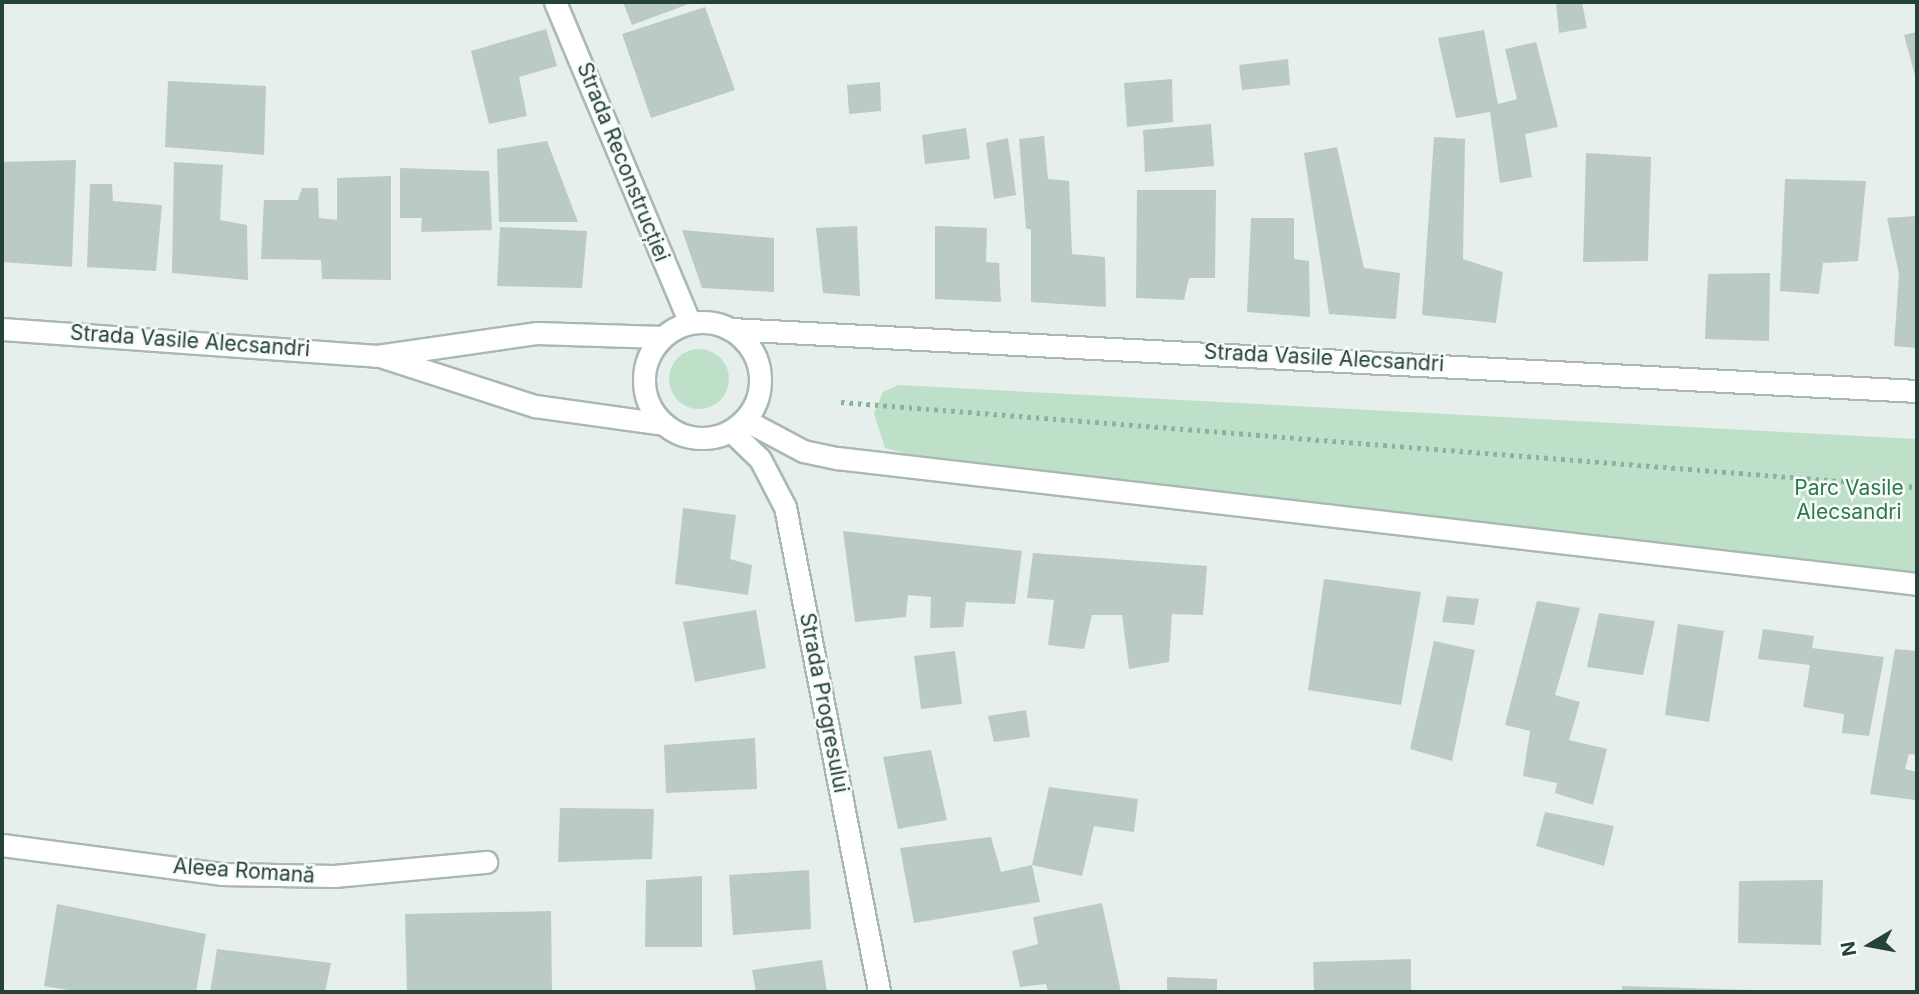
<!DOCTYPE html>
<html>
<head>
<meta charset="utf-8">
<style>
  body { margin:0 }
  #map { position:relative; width:1919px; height:994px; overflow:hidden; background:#e6efeb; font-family:Inter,sans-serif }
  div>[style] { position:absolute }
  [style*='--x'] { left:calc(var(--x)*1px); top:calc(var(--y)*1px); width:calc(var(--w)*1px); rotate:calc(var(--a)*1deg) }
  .green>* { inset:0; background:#bfe0c8 }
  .round { border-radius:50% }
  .building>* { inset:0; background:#bbcac4 }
  .path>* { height:4.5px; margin-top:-2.25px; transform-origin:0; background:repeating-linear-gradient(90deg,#86b3a5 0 3.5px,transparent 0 8.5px) }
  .roads { filter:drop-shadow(2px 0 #a8b8b2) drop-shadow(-2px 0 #a8b8b2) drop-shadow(0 2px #a8b8b2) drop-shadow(0 -2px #a8b8b2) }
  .minor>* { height:21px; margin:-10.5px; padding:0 10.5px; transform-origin:10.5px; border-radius:10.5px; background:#fff }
  .minor>.ring { margin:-10.5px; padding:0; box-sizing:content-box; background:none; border:21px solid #fff; border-radius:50% }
  span { translate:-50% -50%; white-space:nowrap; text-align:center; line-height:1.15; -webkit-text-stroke:5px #f7fbf9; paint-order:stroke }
  .street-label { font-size:21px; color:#24423a }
  .park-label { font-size:21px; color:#2d7a4b }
  .frame { position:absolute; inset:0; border:4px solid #24423a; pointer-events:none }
  .north { position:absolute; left:1835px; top:910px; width:70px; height:70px; -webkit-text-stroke:5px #f7fbf9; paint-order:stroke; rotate:260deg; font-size:19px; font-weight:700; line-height:28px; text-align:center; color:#24423a }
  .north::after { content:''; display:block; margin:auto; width:24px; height:32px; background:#24423a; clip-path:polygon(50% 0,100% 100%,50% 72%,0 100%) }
</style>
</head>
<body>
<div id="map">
  <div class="green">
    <i class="round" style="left:669px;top:349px;width:60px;height:60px"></i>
    <i style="clip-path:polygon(898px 385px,1917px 439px,1917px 573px,908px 454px,885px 448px,874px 413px,883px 392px)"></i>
  </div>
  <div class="building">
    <i style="clip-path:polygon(623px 2px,694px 2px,632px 25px)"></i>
    <i style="clip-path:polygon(1556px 2px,1582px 2px,1587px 28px,1559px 33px)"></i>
    <i style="clip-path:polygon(705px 7px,735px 90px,651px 118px,622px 34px)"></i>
    <i style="clip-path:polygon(546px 29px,557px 66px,519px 77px,527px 116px,489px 124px,471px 51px)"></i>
    <i style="clip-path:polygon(1484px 30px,1498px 104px,1517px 99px,1505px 49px,1536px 42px,1558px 127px,1525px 134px,1532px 177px,1500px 183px,1490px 112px,1456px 118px,1438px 38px)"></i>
    <i style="clip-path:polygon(1917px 32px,1917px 79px,1916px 79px,1904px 35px)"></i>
    <i style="clip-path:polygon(1288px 59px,1290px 85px,1242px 90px,1239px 65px)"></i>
    <i style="clip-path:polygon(1172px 79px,1173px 122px,1127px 127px,1124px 83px)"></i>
    <i style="clip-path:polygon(168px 81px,266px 86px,264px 155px,165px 147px)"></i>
    <i style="clip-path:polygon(880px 82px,881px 111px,849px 114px,847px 85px)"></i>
    <i style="clip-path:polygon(1211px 124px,1214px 166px,1145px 172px,1143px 130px)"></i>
    <i style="clip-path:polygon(966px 128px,970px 159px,925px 164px,922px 135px)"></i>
    <i style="clip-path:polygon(1044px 136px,1048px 179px,1069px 181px,1072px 254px,1105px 257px,1106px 307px,1031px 302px,1031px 230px,1026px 228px,1019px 139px)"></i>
    <i style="clip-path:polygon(1434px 137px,1465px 139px,1463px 259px,1503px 272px,1496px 323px,1422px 315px)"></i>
    <i style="clip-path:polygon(1008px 138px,1016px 195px,994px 199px,986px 143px)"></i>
    <i style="clip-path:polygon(547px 141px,578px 222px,499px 222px,497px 149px)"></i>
    <i style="clip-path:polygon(1337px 147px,1364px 268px,1400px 273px,1396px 319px,1329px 314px,1304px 153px)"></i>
    <i style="clip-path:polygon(1586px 153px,1651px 157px,1648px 261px,1583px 262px)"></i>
    <i style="clip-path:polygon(76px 160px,72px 267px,2px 262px,2px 162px)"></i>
    <i style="clip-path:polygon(174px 162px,223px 165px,220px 220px,247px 225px,248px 280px,172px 273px)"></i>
    <i style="clip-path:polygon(400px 168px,489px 171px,492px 230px,421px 232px,422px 218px,400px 218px)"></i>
    <i style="clip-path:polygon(391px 176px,391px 280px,322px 279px,321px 260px,261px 259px,264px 200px,298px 200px,302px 188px,318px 188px,319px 218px,337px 220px,337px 178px)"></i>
    <i style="clip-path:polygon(1785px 179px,1866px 181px,1858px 261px,1823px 263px,1819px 294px,1780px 291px)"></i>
    <i style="clip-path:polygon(90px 184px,112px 184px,113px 201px,162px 205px,156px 271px,87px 267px)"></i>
    <i style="clip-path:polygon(1137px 190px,1216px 190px,1215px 278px,1189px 278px,1184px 300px,1136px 298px)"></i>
    <i style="clip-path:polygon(1917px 216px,1917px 348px,1894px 346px,1899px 274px,1887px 218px)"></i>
    <i style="clip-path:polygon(1251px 218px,1294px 218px,1294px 259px,1309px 261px,1310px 317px,1247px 312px)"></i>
    <i style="clip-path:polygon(857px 226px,860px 296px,823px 293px,816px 228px)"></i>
    <i style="clip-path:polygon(935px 226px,987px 228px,986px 262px,999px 263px,1001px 302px,935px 299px)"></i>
    <i style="clip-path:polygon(500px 227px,587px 231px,582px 288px,497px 286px)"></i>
    <i style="clip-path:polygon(682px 230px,774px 238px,774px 292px,702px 288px)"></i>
    <i style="clip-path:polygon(1770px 273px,1769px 341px,1705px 339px,1708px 274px)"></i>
    <i style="clip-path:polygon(683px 508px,736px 515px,730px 559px,752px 565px,748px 595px,675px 584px)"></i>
    <i style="clip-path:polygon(843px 531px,1022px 551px,1015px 604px,966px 602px,963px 627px,930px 628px,931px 597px,908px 595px,906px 617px,855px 622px)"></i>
    <i style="clip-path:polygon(1033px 553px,1207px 566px,1203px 615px,1172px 614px,1169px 662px,1129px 669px,1122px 615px,1092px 615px,1084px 649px,1048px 645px,1054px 600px,1027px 598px)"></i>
    <i style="clip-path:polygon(1324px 579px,1421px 592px,1401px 705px,1308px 690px)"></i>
    <i style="clip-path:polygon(1447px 596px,1479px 599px,1474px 625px,1442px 622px)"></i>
    <i style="clip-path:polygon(1537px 601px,1580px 608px,1555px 695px,1580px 702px,1569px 740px,1607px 749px,1593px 805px,1555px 793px,1557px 783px,1523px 776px,1530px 731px,1505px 725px)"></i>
    <i style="clip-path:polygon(756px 610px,766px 668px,695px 682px,683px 622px)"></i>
    <i style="clip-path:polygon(1599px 613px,1655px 621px,1643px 675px,1587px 667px)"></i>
    <i style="clip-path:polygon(1678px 624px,1724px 631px,1709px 722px,1665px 715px)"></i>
    <i style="clip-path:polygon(1763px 629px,1814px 636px,1812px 648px,1884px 657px,1869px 736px,1842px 733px,1844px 714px,1803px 707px,1810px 665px,1758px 659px)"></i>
    <i style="clip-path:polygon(1434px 641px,1475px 650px,1452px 761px,1410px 749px)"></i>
    <i style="clip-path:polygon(1895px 649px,1917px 651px,1917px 755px,1909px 754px,1905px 769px,1917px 772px,1915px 800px,1870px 794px)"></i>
    <i style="clip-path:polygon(955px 651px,962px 704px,921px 709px,914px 656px)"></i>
    <i style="clip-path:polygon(1026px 710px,1030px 737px,994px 742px,988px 716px)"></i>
    <i style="clip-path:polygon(755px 738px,757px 789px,666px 793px,664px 745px)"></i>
    <i style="clip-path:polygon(931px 750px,947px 820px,898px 829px,883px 757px)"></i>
    <i style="clip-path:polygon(1049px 787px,1138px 799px,1134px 832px,1094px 826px,1082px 876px,1032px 865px,1040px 902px,914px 923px,900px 848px,991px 837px,1001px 872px,1032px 865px)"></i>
    <i style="clip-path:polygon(560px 808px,654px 809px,652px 859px,558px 862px)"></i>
    <i style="clip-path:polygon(1545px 812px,1614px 826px,1604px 866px,1536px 846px)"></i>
    <i style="clip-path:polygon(809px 870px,811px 929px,733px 935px,729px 875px)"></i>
    <i style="clip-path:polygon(702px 876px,702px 947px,645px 947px,646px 880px)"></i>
    <i style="clip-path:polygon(1823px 880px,1821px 945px,1738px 943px,1739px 881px)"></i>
    <i style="clip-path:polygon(1102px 903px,1121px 992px,1048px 992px,1046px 984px,1020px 987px,1012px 951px,1038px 944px,1033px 917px)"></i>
    <i style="clip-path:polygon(57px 904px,206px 934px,196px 992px,80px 992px,44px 986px)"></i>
    <i style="clip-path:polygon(551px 911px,552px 992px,407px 992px,405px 914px)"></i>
    <i style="clip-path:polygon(217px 949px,331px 963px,325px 992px,210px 992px)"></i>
    <i style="clip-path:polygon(1411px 959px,1411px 992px,1314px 992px,1313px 962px)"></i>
    <i style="clip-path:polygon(822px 960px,827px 992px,756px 992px,752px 970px)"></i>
    <i style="clip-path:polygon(1167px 977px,1217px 979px,1217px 992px,1167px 992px)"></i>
    <i style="clip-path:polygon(1622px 986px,1751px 990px,1750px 992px,1622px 992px)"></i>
  </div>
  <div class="path">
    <i style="--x:841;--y:402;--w:1079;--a:4.52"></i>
  </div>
  <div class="roads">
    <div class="minor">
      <i style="--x:555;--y:2;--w:348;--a:67.2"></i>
      <i class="ring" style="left:644px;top:322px;width:95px;height:95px"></i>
      <i style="--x:2;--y:329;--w:376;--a:4.1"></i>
      <i style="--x:377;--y:356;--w:162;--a:-8.2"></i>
      <i style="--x:537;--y:333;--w:125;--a:1.8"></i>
      <i style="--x:730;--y:329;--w:1189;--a:2.99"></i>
      <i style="--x:383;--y:357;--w:160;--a:17.9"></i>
      <i style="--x:535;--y:406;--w:129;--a:8"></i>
      <i style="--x:745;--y:420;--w:66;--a:28.1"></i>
      <i style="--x:803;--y:451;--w:35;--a:12"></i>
      <i style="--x:837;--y:458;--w:1087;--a:6.65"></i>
      <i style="--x:731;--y:431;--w:40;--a:44"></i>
      <i style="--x:760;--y:459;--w:54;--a:62.5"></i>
      <i style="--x:785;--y:507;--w:494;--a:79"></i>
      <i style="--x:2;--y:845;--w:221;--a:7.5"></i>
      <i style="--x:221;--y:874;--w:113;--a:1"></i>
      <i style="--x:334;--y:876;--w:153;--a:-5.3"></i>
    </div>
  </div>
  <div class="street-label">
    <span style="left:623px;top:162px;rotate:68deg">Strada Reconstrucției</span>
    <span style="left:190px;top:341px;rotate:4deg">Strada Vasile Alecsandri</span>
    <span style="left:1324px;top:358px;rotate:3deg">Strada Vasile Alecsandri</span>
    <span style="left:824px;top:703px;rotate:79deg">Strada Progresului</span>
    <span style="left:244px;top:871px;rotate:4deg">Aleea Romană</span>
  </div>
  <div class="park-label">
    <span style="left:1849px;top:500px">Parc Vasile<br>Alecsandri</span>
  </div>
  <div class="frame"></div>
  <div class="north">N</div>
</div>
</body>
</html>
